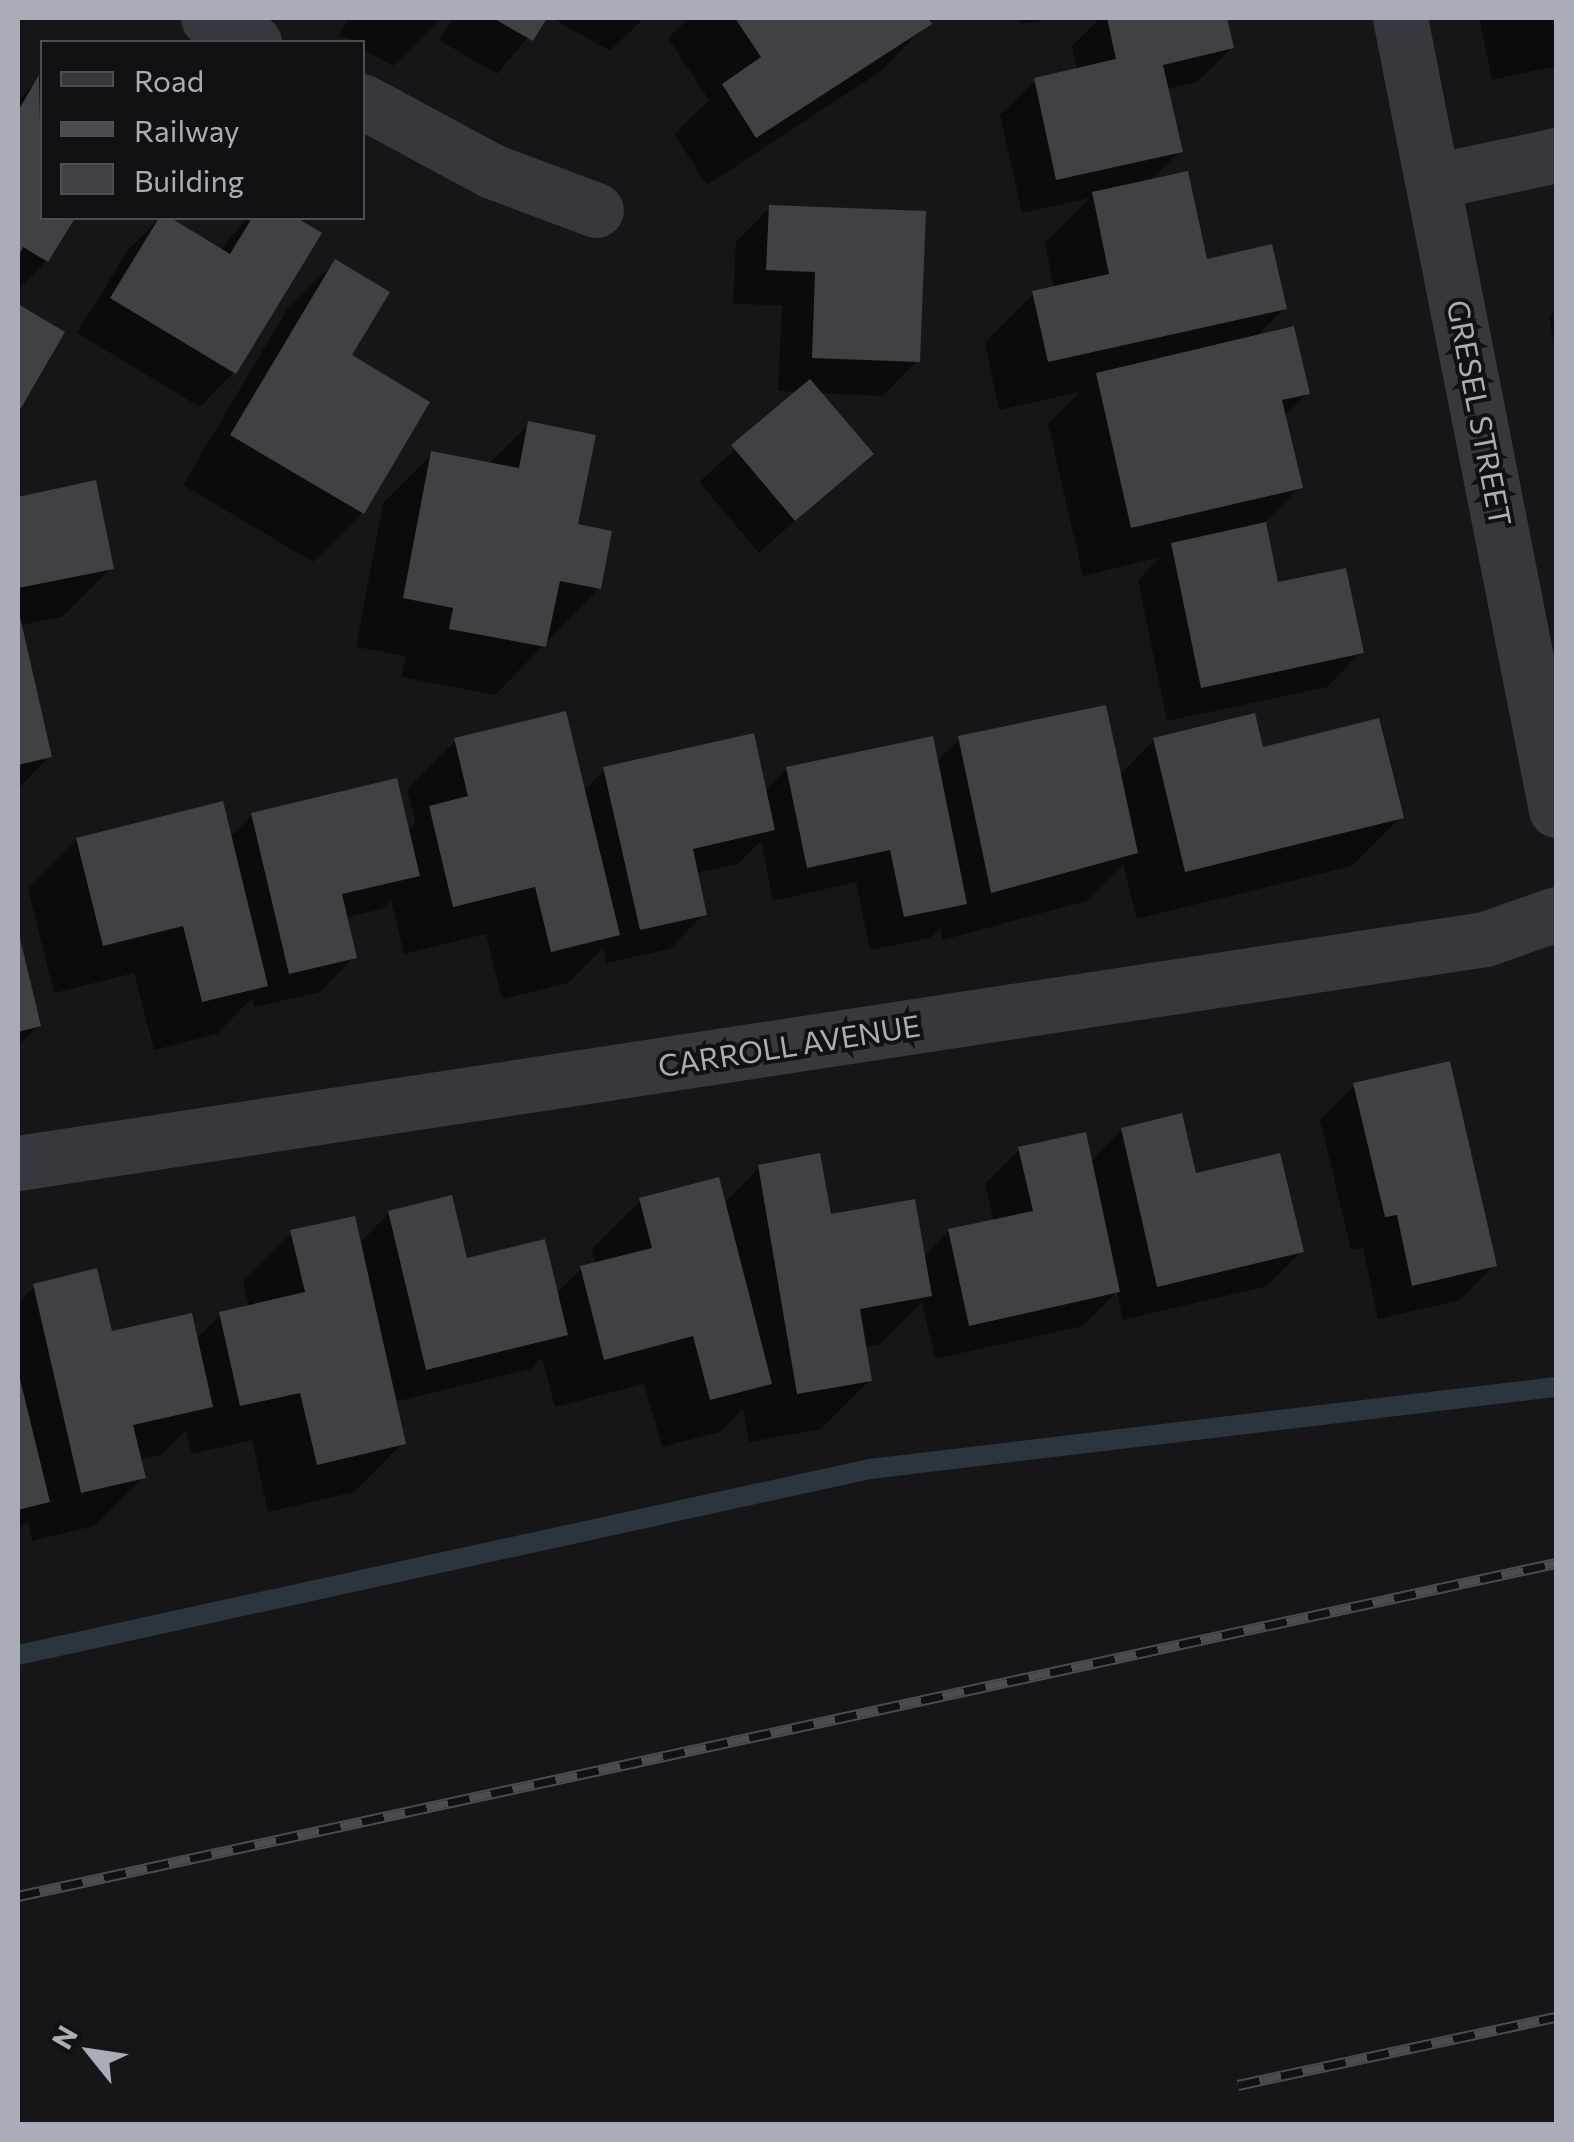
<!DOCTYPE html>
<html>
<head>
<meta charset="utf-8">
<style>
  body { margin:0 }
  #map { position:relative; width:1574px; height:2142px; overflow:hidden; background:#161618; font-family:Commissioner,sans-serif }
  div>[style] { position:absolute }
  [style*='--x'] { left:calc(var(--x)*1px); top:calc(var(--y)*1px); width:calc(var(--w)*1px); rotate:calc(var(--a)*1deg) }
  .shadow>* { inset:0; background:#0007 }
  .stream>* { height:20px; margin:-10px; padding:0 10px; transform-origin:10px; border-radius:10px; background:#2c353c }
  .building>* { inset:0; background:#404145 }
  .minor>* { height:55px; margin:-27.5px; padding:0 27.5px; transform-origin:27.5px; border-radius:27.5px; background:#37383d }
  .rail>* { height:11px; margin-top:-5.5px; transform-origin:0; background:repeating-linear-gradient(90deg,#111113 0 22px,#4a4c52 0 44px); box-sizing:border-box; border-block:2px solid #4a4c52 }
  span { translate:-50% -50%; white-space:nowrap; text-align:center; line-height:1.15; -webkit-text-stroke:8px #111113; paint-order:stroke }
  .street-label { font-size:30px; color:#a8adb8 }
  .frame { position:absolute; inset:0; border:20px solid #a8adb8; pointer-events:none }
  .legend { position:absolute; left:40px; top:40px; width:325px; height:180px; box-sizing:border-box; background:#111113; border:2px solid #4d4f55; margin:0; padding:12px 18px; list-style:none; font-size:30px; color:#a8adb8 }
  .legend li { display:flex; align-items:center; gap:20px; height:50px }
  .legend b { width:50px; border:2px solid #4d4f55 }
  .north { position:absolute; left:40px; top:2002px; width:100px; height:100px; -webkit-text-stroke:8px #111113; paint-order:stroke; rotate:300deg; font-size:28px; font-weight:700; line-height:40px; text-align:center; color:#a8adb8 }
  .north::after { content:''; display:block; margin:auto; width:35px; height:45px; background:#a8adb8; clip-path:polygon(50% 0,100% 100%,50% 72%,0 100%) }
</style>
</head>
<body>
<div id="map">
  <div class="shadow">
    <i style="clip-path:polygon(349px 18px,441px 18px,393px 66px,362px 49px,362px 42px,339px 36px)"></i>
    <i style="clip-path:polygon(453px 18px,544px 18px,497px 74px,439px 40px)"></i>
    <i style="clip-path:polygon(552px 18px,644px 18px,610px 51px)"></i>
    <i style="clip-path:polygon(689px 18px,925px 18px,928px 23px,880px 72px,707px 185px,674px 134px,709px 100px,668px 38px)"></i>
    <i style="clip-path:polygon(1020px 18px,1058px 18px,1021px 24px)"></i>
    <i style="clip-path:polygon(1100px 18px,1225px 18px,1232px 48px,1197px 82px,1166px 89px,1180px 151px,1149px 182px,1205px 262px,1284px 309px,1255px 338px,1307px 394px,1284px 417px,1300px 487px,1263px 524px,1276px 585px,1361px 652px,1327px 687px,1167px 721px,1138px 580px,1160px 557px,1083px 576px,1048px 424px,1080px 392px,999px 410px,985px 342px,1034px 293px,1054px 289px,1045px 243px,1090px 198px,1022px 213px,1000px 115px,1035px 81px,1077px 71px,1072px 46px)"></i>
    <i style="clip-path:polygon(1479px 18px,1556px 18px,1556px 66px,1492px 80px)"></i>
    <i style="clip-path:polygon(40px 78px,42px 218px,72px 218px,46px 261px,18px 290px,18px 100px)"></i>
    <i style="clip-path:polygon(770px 207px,917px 361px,883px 396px,819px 393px,870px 453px,759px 553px,699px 482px,798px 392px,778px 391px,782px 305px,733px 304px,736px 242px)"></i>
    <i style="clip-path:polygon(160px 218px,220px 251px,247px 218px,292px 218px,318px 233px,234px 372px,200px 407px,77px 333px,128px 250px)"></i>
    <i style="clip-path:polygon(335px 262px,349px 356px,426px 403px,362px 513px,313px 562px,183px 485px,286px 311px)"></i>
    <i style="clip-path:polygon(18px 307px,61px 333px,18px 408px)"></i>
    <i style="clip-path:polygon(1556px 310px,1556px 358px,1549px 317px)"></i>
    <i style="clip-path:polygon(529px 424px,599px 588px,495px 695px,401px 677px,406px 656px,356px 647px,383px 503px,432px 454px,488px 465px)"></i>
    <i style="clip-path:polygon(94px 483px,111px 568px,62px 617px,20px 625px,50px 756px,18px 789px,18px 499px)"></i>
    <i style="clip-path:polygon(960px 739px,1119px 776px,1154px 740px,1261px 750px,1401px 817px,1352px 866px,1137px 919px,1123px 864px,1086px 901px,943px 940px,940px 928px,930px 938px,870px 950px,856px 882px,773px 901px,761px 841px,738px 864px,695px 873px,704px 914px,670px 949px,606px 963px,603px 948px,568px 983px,502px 999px,486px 934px,404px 954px,391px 900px,382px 909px,345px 918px,354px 957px,320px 992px,255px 1007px,252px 998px,217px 1034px,154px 1050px,134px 973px,54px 993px,28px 889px,77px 840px,229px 838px,252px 815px,407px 832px,415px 823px,407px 789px,456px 741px,583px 791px,605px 770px,764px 792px,787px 769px,936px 762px)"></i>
    <i style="clip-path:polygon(18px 934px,38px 1026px,18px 1047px)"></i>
    <i style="clip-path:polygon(1354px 1086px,1494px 1265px,1460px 1300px,1378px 1319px,1363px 1248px,1351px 1250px,1320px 1120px)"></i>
    <i style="clip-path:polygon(1122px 1130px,1301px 1252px,1267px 1286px,1123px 1320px,1117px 1292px,1083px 1326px,935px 1359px,922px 1302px,880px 1344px,864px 1347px,870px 1380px,821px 1429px,749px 1442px,743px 1409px,720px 1432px,662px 1447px,644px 1384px,555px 1407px,542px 1358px,531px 1369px,394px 1402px,403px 1443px,354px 1492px,268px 1512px,252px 1440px,192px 1454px,186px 1430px,161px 1455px,139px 1460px,143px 1478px,94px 1526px,32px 1541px,28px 1521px,18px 1531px,18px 1303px,34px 1287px,110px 1334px,195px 1340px,220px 1315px,249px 1308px,243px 1282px,292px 1233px,359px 1244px,389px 1213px,466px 1260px,556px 1294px,581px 1269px,596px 1265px,592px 1249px,641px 1200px,723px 1204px,760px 1167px,829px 1217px,923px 1258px,949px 1231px,994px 1222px,985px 1184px,1019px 1150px,1090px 1162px)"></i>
  </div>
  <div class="stream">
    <i style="--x:18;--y:1655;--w:872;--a:-12.32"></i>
    <i style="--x:870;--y:1469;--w:691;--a:-6.82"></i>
  </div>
  <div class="building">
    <i style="clip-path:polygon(493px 18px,547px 18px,533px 41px)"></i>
    <i style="clip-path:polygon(735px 18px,928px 18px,932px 24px,756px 138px,722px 84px,761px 57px)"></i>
    <i style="clip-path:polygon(1107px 18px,1227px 18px,1234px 48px,1163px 65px,1183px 152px,1056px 180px,1034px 78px,1116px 59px)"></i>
    <i style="clip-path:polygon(39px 75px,42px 218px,75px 218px,48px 262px,23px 247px,18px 257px,18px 111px)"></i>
    <i style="clip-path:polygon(1188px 171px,1207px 259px,1272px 244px,1287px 309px,1048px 362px,1032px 291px,1109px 274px,1092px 192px)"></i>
    <i style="clip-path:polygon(769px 205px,926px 211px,920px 362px,812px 358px,815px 272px,766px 270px)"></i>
    <i style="clip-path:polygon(159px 218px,171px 218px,230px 254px,252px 218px,297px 218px,322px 233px,236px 374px,110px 298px)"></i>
    <i style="clip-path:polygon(335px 259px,390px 292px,352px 355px,430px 402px,364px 514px,230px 435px)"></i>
    <i style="clip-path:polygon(18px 304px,65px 332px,21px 408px,18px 407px)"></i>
    <i style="clip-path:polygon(1294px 326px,1310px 394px,1282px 400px,1303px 488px,1131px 528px,1096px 373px)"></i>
    <i style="clip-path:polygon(810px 379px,874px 454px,795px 521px,731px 445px)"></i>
    <i style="clip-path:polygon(528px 421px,596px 435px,578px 524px,612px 531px,601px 589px,560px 581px,546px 647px,449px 629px,453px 608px,403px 598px,431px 451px,519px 468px)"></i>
    <i style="clip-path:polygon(96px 480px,114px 569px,18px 588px,18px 497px)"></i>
    <i style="clip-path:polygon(1266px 522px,1278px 582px,1346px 568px,1364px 653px,1201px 688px,1171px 543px)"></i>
    <i style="clip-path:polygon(18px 608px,52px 757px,18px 765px)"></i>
    <i style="clip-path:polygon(1106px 705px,1138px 853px,991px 893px,958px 736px)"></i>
    <i style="clip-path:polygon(566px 711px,620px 935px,551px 952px,535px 887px,453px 907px,429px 806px,468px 796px,454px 738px)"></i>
    <i style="clip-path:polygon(1255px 713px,1263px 747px,1379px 718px,1404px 818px,1185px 872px,1153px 738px)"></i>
    <i style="clip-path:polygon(754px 733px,775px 830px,693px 849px,707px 915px,640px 930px,603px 767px)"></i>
    <i style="clip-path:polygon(933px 736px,967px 904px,904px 917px,890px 850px,807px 868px,786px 767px)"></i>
    <i style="clip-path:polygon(397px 778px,420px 876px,342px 894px,357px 958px,289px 974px,251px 813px)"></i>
    <i style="clip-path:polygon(223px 801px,268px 986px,202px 1002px,183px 926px,103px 946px,76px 838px)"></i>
    <i style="clip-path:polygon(18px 930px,41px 1026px,18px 1032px)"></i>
    <i style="clip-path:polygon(1450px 1061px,1497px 1266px,1412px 1286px,1397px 1215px,1385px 1217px,1353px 1083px)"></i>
    <i style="clip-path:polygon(1182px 1113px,1196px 1173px,1280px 1153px,1304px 1252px,1157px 1287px,1121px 1128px)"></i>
    <i style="clip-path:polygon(1086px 1132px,1120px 1292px,969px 1326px,948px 1229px,1033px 1211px,1018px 1147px)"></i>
    <i style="clip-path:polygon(820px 1153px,831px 1214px,915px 1199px,932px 1296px,860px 1309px,872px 1381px,797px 1394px,758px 1165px)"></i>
    <i style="clip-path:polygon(719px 1177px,772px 1384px,710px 1400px,693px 1336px,604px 1360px,580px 1266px,652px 1248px,639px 1198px)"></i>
    <i style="clip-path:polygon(452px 1195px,467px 1258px,545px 1239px,568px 1335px,426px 1370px,388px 1211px)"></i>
    <i style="clip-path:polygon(355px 1216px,406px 1444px,317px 1465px,300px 1393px,240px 1406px,219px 1312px,305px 1292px,290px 1230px)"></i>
    <i style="clip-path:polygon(97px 1268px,112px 1331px,192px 1313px,213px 1407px,133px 1425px,146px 1478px,81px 1493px,33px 1284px)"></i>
    <i style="clip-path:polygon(18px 1371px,50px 1502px,18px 1510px)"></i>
  </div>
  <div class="minor">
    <i style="--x:208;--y:18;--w:52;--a:27.6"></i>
    <i style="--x:1400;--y:18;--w:807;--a:78.86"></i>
    <i style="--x:362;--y:101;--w:148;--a:28.3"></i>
    <i style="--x:492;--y:171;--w:111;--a:20.6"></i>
    <i style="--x:1435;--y:181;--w:124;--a:-12.1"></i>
    <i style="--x:18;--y:1163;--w:1484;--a:-8.68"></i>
    <i style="--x:1485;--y:939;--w:75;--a:-19.4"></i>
  </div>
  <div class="rail">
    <i style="--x:18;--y:1896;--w:1574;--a:-12.22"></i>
    <i style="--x:1238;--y:2085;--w:325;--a:-12.1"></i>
  </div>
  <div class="street-label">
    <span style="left:1480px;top:413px;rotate:79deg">GRESEL STREET</span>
    <span style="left:789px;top:1045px;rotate:-9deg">CARROLL AVENUE</span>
  </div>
  <div class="frame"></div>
  <ul class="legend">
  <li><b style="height:12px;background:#37383d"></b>Road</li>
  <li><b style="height:12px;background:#4a4c52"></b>Railway</li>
  <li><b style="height:28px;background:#404145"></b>Building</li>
  </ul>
  <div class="north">N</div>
</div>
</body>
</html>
